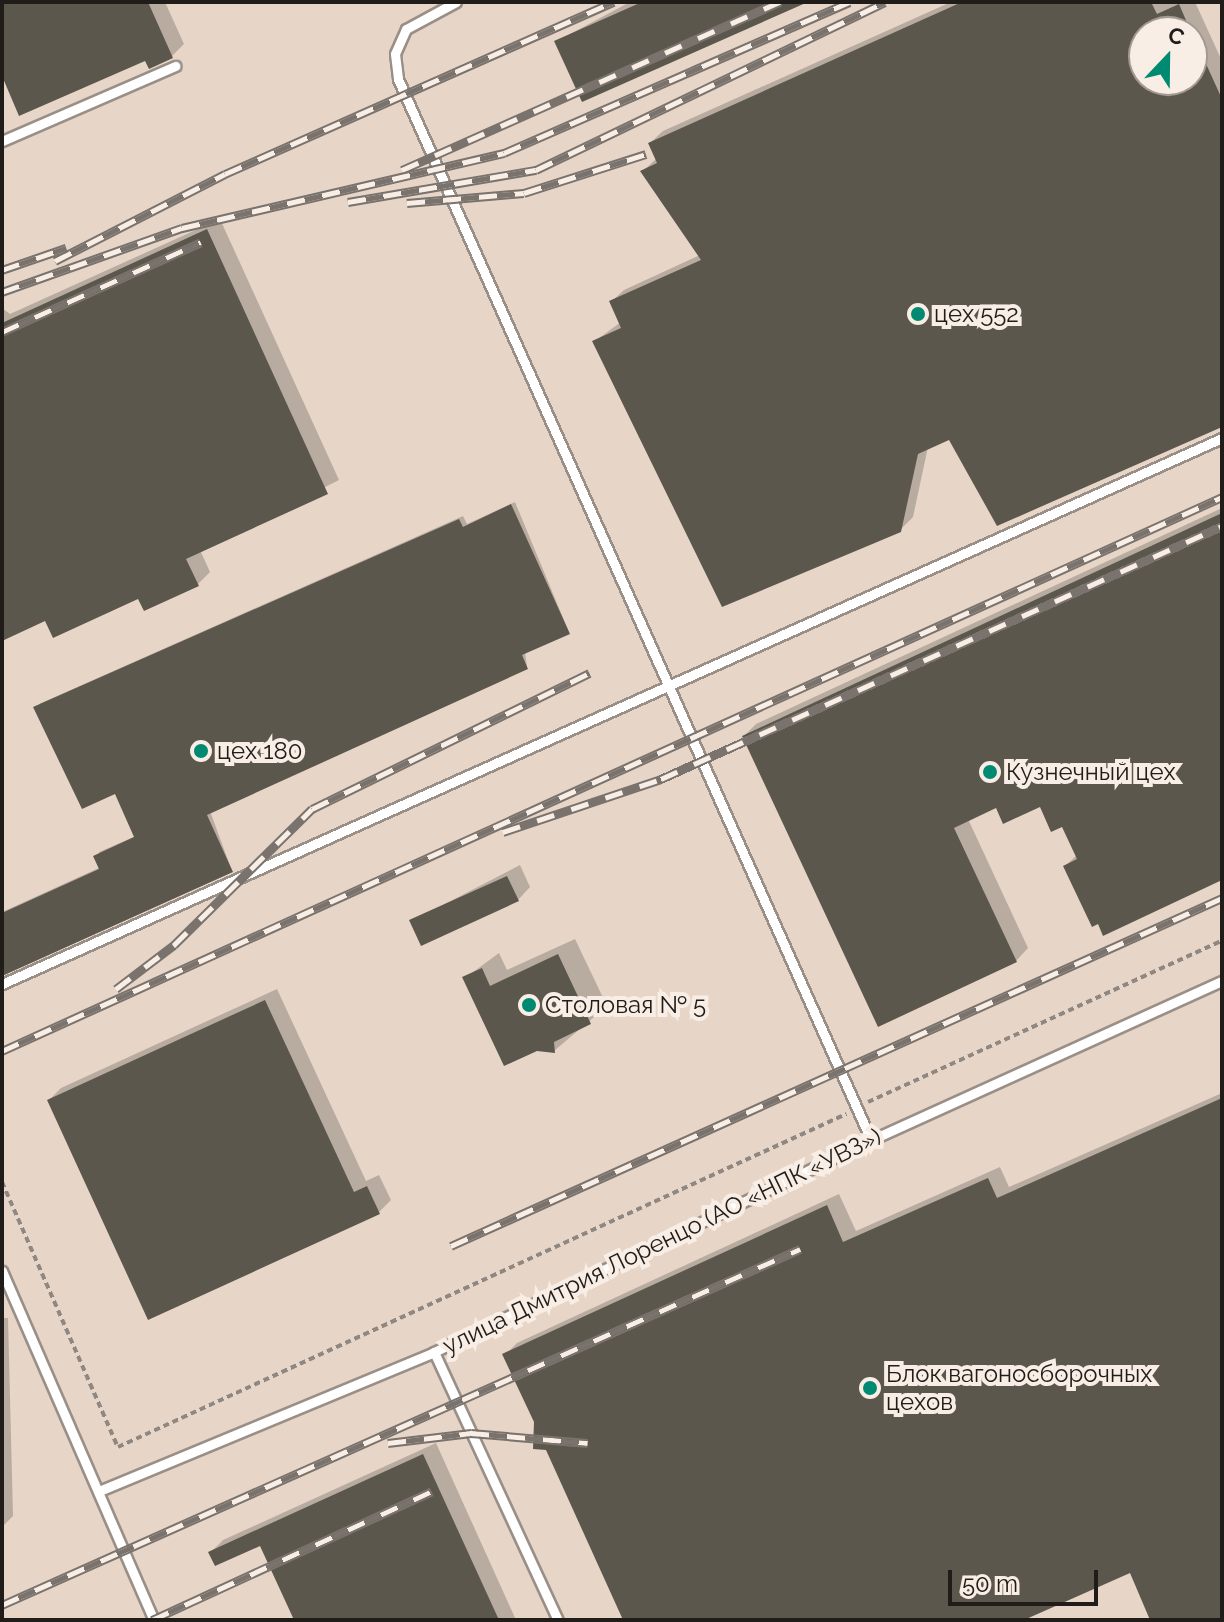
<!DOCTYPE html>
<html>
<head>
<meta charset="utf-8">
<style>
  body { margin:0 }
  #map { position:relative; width:1224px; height:1622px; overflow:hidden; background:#ece1d8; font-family:Raleway,sans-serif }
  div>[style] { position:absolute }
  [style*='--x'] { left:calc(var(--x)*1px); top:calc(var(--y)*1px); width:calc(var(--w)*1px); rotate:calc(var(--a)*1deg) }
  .built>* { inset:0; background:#e7d6c8 }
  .shadow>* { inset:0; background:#0003 }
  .building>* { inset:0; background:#5c574d }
  .path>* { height:4px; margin-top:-2px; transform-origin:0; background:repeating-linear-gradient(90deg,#8f8781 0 6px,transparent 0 10px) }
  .roads { filter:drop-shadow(2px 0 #9a8f87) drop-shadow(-2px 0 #9a8f87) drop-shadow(0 2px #9a8f87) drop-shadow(0 -2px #9a8f87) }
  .lane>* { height:9px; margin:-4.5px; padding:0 4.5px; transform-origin:4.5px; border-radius:4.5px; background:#fff }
  .rail>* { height:9px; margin-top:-4.5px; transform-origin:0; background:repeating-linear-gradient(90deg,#f9eee5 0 18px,#7a736d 0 36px); box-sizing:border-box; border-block:2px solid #7a736d }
  .dots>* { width:22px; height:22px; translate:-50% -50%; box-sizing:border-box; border:4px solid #f9eee5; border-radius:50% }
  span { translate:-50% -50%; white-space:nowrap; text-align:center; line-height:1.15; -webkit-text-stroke:8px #f9eee5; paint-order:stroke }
  .poi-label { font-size:24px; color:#201c19 }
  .left { translate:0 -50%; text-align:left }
  .street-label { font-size:24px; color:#201c19 }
  .frame { position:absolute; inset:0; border:4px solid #201c19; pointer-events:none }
  .north { position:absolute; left:1128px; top:16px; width:80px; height:80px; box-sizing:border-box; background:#f9eee5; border:2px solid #a29a93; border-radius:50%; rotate:22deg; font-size:22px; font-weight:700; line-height:32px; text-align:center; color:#201c19 }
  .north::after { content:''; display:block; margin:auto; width:28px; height:36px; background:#008a71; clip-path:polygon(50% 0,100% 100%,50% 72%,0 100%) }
  .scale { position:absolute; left:948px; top:1570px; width:150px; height:36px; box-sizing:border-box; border:4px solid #201c19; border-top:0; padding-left:10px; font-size:24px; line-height:28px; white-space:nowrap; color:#201c19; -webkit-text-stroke:6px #f9eee5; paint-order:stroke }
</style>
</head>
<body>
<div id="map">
  <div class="built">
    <i style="clip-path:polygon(evenodd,2px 2px,1222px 2px,1222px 1620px,2px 1620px,2px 2px,1144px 32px,1192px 32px,1192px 80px,1144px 80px,1144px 32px)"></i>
  </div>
  <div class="shadow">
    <i style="clip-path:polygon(2px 2px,165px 2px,184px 44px,171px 57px,2px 71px)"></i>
    <i style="clip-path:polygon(630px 2px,803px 2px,557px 41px)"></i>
    <i style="clip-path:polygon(evenodd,951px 2px,1195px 2px,1222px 61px,1222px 422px,950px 438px,928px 447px,913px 517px,900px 530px,595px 341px,621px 322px,611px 302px,624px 290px,700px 255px,642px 172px,657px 158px,650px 143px,663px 131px,951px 2px,1144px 32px,1192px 32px,1192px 80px,1144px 80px,1144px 32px)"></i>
    <i style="clip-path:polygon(220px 219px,339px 480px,200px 550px,210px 572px,198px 584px,46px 618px,2px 639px,2px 308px,10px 314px)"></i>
    <i style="clip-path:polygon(515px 502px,569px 632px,525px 652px,527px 667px,210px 811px,232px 871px,2px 976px,2px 912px,101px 867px,99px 852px,136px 836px,116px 792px,39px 704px,463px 516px,467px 524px)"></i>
    <i style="clip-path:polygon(1222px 508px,1222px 878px,1065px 866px,1077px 855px,1063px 824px,1040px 805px,997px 806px,968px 819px,1028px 948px,1016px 961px,744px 736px,756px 724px)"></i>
    <i style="clip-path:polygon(520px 865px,530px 887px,518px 900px,412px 921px)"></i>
    <i style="clip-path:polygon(575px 939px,607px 1006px,554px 1051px,465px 978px,499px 953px,507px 970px)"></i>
    <i style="clip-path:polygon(277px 989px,366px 1181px,379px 1175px,391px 1200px,379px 1212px,49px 1100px,61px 1088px)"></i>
    <i style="clip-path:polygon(1222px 1093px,1222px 1620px,1153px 1620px,1131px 1571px,1020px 1620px,625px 1620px,505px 1355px,517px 1343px,839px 1194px,856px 1231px,1000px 1167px,1009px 1187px)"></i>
    <i style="clip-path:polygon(2px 1318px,8px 1318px,13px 1516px,2px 1527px)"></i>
    <i style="clip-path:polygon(436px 1443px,516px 1620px,288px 1620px,294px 1617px,261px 1543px,211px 1552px,223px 1540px)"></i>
  </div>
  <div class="building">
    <i style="clip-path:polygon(2px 2px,148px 2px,173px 58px,149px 69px,145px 61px,19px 116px,2px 76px)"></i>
    <i style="clip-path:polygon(642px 2px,808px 2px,582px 102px,554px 41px)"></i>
    <i style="clip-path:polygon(962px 2px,1151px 2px,1157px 14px,1179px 4px,1191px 32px,1144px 32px,1144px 80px,1192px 80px,1192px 33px,1222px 99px,1222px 427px,997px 526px,949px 440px,918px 454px,901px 532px,722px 607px,592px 341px,621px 328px,609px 301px,701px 260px,640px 171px,657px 163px,648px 143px)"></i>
    <i style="clip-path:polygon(207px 229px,328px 494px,186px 559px,199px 586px,144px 611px,138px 599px,53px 638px,45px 621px,2px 641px,2px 323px)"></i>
    <i style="clip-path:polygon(511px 504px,570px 634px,522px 655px,528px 669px,207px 815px,233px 872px,2px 976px,2px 913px,99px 869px,93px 856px,134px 837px,115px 794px,82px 809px,33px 707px,459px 519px,463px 527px)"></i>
    <i style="clip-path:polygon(1222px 513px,1222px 880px,1103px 936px,1098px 924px,1092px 927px,1063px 866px,1077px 859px,1062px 827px,1051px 832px,1040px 807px,1003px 824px,996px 808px,954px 828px,1017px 962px,878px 1027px,742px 736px)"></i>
    <i style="clip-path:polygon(507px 876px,519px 901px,421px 946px,409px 920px)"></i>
    <i style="clip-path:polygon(558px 954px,591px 1024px,554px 1042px,555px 1053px,537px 1051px,504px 1066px,462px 977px,482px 968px,490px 986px)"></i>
    <i style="clip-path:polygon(265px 1000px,354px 1192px,367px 1186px,380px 1214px,148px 1320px,47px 1100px)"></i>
    <i style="clip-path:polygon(1222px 1098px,1222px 1620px,1150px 1620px,1130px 1573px,1024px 1620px,623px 1620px,546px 1450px,533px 1449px,534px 1422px,502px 1354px,827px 1205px,843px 1242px,988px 1178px,997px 1198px)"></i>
    <i style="clip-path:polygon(423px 1454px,499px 1620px,294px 1620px,260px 1546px,215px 1566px,208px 1552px)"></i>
  </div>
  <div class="path">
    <i style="--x:868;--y:1102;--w:389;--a:-24.5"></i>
    <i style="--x:2;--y:1182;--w:289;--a:66.4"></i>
    <i style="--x:118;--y:1447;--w:801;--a:-24.58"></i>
  </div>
  <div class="roads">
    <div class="lane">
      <i style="--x:456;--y:2;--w:57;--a:151.6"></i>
      <i style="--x:406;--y:29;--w:27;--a:114"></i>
      <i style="--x:395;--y:54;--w:25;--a:83"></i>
      <i style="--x:398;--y:79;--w:1162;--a:65.97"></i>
      <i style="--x:2;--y:141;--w:189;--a:-23.4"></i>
      <i style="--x:2;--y:984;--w:1337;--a:-24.11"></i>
      <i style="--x:2;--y:1271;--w:381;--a:66.5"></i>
      <i style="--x:434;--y:1352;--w:295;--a:65.2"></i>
      <i style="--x:99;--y:1491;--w:363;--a:-22.5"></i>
      <i style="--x:434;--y:1352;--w:486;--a:-25.9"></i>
      <i style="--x:871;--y:1140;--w:385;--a:-24.4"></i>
    </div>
  </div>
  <div class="rail">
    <i style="--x:402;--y:170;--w:414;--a:-24"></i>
    <i style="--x:348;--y:202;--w:191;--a:-9.7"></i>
    <i style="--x:536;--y:170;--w:387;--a:-25.7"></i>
    <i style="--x:407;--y:203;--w:117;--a:-4.9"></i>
    <i style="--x:524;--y:193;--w:128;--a:-17.7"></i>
    <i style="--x:55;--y:261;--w:191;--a:-27.1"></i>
    <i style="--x:225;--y:174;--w:425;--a:-23.9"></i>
    <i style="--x:2;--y:270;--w:68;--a:-19"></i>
    <i style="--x:2;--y:292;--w:191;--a:-19.6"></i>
    <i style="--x:182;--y:228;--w:331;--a:-13.1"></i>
    <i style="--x:504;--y:153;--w:377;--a:-23.6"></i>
    <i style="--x:2;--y:332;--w:218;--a:-24.3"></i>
    <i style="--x:503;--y:832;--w:167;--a:-18.5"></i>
    <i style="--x:661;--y:779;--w:615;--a:-24.27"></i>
    <i style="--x:116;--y:989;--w:73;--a:-37.2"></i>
    <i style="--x:174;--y:945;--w:194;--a:-44.6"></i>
    <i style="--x:312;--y:809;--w:309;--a:-26.1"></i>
    <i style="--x:2;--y:1051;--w:1340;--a:-24.42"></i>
    <i style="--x:451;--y:1246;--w:846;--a:-24.29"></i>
    <i style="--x:388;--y:1443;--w:84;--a:-6.9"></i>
    <i style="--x:471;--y:1433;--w:117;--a:4.9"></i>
    <i style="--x:2;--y:1605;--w:874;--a:-24.04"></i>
    <i style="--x:152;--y:1620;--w:308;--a:-24.7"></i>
  </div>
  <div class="dots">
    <i style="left:918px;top:314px;background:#008a71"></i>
    <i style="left:201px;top:751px;background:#008a71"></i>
    <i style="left:990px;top:772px;background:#008a71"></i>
    <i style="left:529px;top:1005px;background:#008a71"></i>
    <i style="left:870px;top:1388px;background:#008a71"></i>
  </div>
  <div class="poi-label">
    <span class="left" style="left:934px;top:314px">цех 552</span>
    <span class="left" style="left:217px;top:751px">цех 180</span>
    <span class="left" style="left:1006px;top:772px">Кузнечный цех</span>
    <span class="left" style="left:545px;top:1005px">Столовая № 5</span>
    <span class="left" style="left:886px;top:1388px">Блок вагоносборочных<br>цехов</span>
  </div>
  <div class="street-label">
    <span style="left:662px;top:1241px;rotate:-26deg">улица Дмитрия Лоренцо (АО «НПК «УВЗ»)</span>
  </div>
  <div class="frame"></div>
  <div class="north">С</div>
  <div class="scale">50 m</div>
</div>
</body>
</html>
